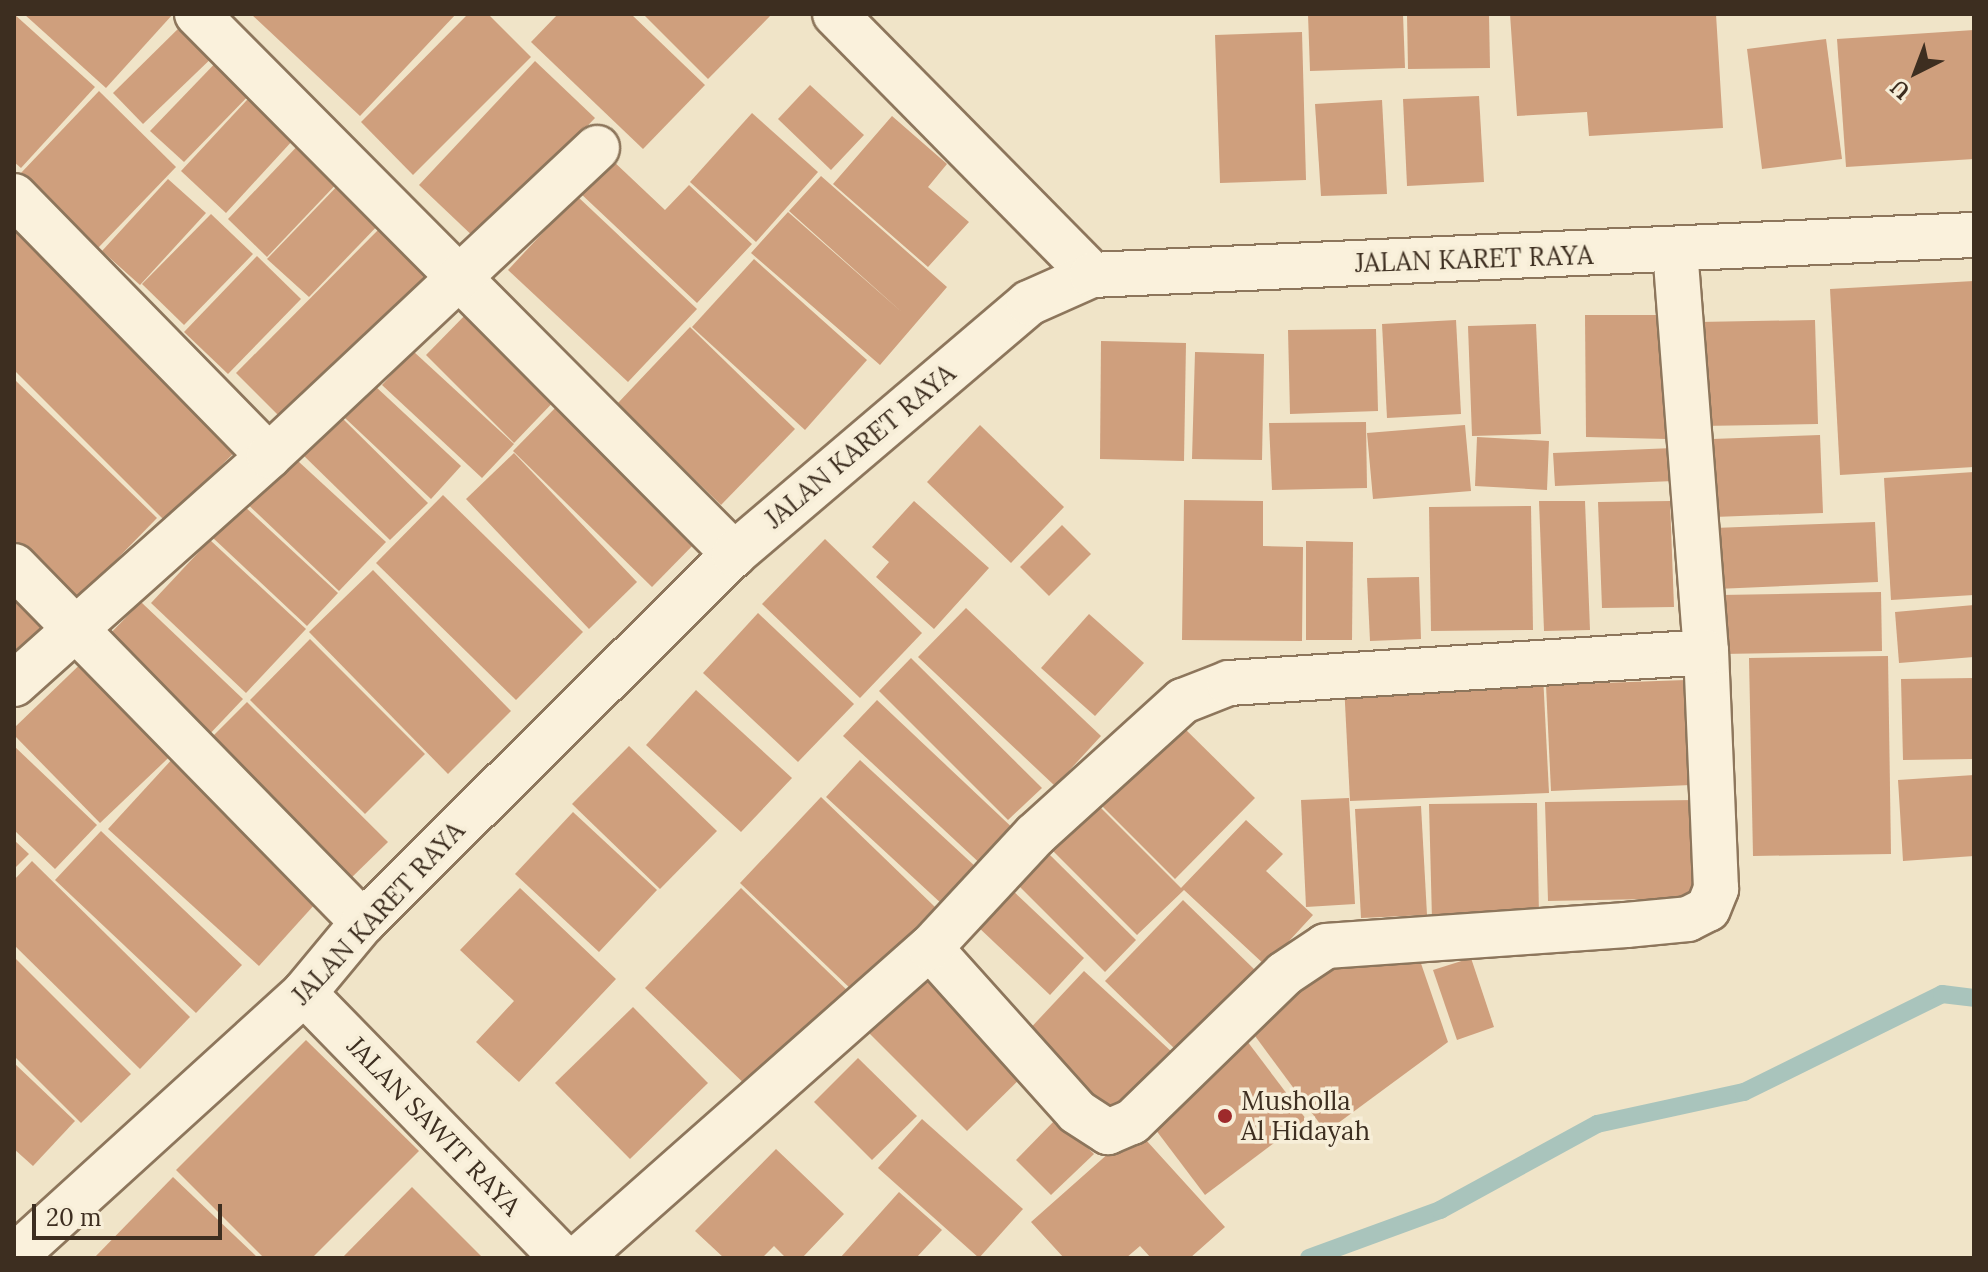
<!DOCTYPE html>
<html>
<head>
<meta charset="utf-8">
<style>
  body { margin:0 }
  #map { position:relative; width:1988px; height:1272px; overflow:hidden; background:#f0e4c8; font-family:Lora,serif }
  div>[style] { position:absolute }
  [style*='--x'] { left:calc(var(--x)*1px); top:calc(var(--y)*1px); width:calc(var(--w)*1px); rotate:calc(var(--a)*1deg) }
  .stream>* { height:18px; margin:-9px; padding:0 9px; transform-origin:9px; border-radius:9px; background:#a9c4bc }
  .building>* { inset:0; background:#cf9f7d }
  .roads { filter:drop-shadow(2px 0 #8d765c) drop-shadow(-2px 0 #8d765c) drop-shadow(0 2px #8d765c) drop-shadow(0 -2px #8d765c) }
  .street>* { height:44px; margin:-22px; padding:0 22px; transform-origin:22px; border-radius:22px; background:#faf1dc }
  .secondary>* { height:44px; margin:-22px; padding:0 22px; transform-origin:22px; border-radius:22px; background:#faf1dc }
  .dots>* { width:22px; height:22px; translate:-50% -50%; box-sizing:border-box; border:4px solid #f7eed8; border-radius:50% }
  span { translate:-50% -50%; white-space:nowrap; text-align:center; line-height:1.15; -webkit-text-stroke:7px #f7eed8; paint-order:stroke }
  .street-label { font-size:26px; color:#3d2e20 }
  .poi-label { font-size:26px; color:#3d2e20 }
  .left { translate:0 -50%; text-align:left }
  .frame { position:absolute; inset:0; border:16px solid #3d2e20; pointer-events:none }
  .north { position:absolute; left:1876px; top:32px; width:80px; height:80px; -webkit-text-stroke:6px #f7eed8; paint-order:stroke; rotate:222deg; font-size:22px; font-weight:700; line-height:32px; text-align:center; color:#3d2e20 }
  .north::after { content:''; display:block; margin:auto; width:28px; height:36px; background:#3d2e20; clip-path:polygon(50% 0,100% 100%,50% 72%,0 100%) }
  .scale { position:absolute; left:32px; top:1204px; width:190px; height:36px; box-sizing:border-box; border:4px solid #3d2e20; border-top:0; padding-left:10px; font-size:24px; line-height:28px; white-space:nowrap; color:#3d2e20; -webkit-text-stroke:6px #f7eed8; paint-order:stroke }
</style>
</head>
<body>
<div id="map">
  <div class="stream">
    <i style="--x:1309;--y:1258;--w:140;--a:-20.1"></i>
    <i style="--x:1440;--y:1210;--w:179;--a:-28.7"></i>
    <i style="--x:1597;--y:1124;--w:150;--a:-12.3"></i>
    <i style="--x:1744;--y:1092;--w:221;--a:-26.3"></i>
    <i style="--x:1942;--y:994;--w:32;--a:7"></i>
  </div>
  <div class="building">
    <i style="clip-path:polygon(14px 14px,95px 87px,21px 168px,14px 162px)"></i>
    <i style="clip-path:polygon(24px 14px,173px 14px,106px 88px)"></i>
    <i style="clip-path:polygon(251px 14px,456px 14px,360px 116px)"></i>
    <i style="clip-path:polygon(468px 14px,488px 14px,531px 57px,413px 175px,361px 122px)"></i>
    <i style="clip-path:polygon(558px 14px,631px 14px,705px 85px,643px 149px,531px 42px)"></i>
    <i style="clip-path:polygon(643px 14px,772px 14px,708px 79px)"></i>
    <i style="clip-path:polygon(1308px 14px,1403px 14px,1405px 68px,1310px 71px)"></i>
    <i style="clip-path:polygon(1407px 14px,1489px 14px,1490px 68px,1408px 69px)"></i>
    <i style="clip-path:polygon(1510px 14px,1716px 14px,1723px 128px,1589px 136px,1587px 112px,1517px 116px)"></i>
    <i style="clip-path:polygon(188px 19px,220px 50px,143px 124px,113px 93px)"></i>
    <i style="clip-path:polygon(1974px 30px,1974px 159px,1846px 167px,1837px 39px)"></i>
    <i style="clip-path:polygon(1302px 32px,1306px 180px,1220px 183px,1215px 35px)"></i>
    <i style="clip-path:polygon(1826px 39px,1842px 159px,1762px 169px,1747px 49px)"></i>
    <i style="clip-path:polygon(225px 53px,258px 86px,184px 162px,150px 131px)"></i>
    <i style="clip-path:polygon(535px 61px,595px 118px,478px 241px,419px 185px)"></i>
    <i style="clip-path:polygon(810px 85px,864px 135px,831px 170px,778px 119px)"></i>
    <i style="clip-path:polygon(260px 86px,305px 127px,226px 213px,181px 171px)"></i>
    <i style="clip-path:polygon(99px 91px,176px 167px,98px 248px,20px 174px)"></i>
    <i style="clip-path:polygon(1479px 96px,1484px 182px,1407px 186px,1403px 99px)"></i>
    <i style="clip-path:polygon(1382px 100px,1387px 194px,1321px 196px,1315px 104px)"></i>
    <i style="clip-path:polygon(752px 113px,818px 172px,756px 242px,690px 182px)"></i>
    <i style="clip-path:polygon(892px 116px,947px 164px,928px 187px,969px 222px,928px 267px,833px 184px)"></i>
    <i style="clip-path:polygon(304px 139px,343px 177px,267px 257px,228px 219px)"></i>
    <i style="clip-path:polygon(611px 159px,665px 210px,689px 185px,752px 244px,697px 303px,579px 192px)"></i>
    <i style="clip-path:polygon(821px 176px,947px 287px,880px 365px,751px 253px,788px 212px,904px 314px,789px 211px)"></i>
    <i style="clip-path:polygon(168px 179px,206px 213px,140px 285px,102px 251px)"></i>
    <i style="clip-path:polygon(343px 180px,384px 219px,309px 297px,267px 259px)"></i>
    <i style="clip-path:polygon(577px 196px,697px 309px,628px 382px,508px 270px)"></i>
    <i style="clip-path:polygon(14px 214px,243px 444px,165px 521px,14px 370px)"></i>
    <i style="clip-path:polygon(211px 214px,253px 254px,184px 325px,142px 284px)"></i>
    <i style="clip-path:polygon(383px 225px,441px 281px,294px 431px,236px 373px)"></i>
    <i style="clip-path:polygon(257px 256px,301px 299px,228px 374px,184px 332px)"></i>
    <i style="clip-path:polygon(754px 259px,867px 360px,805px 430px,692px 327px)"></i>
    <i style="clip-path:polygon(1974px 281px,1974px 467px,1840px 475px,1830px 289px)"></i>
    <i style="clip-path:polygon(474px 306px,562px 393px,514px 443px,426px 355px)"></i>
    <i style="clip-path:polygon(1585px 315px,1666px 315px,1667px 439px,1586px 437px)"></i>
    <i style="clip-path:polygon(1456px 320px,1461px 414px,1387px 418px,1382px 324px)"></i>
    <i style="clip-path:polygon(1815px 320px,1818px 424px,1700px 426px,1698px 322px)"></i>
    <i style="clip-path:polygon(1536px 324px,1541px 434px,1472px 436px,1468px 326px)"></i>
    <i style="clip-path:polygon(690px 327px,795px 429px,721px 505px,617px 404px)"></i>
    <i style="clip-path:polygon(1376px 329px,1378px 411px,1290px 414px,1288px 330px)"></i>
    <i style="clip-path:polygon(1101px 341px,1186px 343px,1184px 461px,1100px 459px)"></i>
    <i style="clip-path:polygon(413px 351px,514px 444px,482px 478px,382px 385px)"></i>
    <i style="clip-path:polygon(1195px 352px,1264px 354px,1262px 460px,1192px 459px)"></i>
    <i style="clip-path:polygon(14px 379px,157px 518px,76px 601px,14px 541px)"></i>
    <i style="clip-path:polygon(375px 386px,461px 466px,431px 499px,345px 418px)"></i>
    <i style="clip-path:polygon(561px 402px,700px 538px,652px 587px,513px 451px)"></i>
    <i style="clip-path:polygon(338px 414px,428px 503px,390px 540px,300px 452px)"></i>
    <i style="clip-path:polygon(1366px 422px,1367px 488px,1272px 490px,1269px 423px)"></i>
    <i style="clip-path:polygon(980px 425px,1064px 507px,1011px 563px,927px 482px)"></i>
    <i style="clip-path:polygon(1465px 425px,1471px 491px,1373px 499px,1367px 433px)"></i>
    <i style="clip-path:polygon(1820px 435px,1823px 513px,1714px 517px,1712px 439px)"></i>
    <i style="clip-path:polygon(1477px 437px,1549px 441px,1547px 490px,1475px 486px)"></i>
    <i style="clip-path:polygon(1673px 448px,1674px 481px,1555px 486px,1553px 453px)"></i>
    <i style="clip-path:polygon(286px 450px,386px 542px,339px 591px,241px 498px)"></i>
    <i style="clip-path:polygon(514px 453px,637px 582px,589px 629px,466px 499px)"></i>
    <i style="clip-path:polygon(1974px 472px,1974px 595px,1891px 600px,1884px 478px)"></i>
    <i style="clip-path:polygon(443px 495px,583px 632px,516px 700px,376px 563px)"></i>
    <i style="clip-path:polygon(1184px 500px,1263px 501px,1263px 546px,1303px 547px,1302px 641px,1182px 640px)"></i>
    <i style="clip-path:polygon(914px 501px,989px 568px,934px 629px,876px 577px,889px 562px,872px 547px)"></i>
    <i style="clip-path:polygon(1539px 501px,1585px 501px,1590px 630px,1544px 631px)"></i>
    <i style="clip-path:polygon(1670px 501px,1674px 607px,1602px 608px,1598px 502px)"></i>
    <i style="clip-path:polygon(243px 505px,338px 593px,307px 626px,212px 537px)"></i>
    <i style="clip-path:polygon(1531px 506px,1533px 630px,1431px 631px,1429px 507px)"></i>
    <i style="clip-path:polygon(1875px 522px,1878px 582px,1716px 589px,1714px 528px)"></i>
    <i style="clip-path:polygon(1062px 525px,1091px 554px,1049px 596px,1020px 567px)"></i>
    <i style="clip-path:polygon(825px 539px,922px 633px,860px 698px,762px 604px)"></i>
    <i style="clip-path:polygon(210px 540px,306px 629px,246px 693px,151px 603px)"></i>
    <i style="clip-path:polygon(1306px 541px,1353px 542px,1352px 640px,1306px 640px)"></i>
    <i style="clip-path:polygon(373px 570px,511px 711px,448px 774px,309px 632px)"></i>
    <i style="clip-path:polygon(1419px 577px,1421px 639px,1370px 641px,1367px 578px)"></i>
    <i style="clip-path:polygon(1881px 592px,1882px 651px,1722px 654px,1720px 595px)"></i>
    <i style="clip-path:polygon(14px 597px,48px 630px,14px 664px)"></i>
    <i style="clip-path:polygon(141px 602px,243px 699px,205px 739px,103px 641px)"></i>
    <i style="clip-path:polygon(1974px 605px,1974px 657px,1899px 663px,1895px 612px)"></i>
    <i style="clip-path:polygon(966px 608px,1101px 736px,1055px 786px,918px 657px)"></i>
    <i style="clip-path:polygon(758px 613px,854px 704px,798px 762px,703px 673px)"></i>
    <i style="clip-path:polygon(1089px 614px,1144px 663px,1095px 716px,1041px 668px)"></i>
    <i style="clip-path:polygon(310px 639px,425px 754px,365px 814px,250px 700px)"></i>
    <i style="clip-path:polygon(94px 651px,184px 743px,100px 823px,14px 735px,14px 728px)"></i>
    <i style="clip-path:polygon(1888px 656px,1891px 854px,1753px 856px,1749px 658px)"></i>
    <i style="clip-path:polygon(911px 658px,1042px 788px,1008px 820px,879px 691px)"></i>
    <i style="clip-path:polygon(1543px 675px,1549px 793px,1350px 801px,1344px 684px)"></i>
    <i style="clip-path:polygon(1974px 678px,1974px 759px,1903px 760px,1901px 679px)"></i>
    <i style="clip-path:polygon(1686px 680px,1691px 785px,1551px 791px,1546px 685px)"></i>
    <i style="clip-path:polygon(696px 690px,792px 778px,741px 832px,646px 745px)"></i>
    <i style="clip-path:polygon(877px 700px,1018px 833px,985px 868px,843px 736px)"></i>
    <i style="clip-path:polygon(247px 702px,388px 842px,347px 882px,207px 742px)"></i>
    <i style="clip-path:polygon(1176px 720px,1255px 798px,1175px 879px,1097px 801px)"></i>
    <i style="clip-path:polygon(14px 746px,97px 825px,55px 869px,14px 830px)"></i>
    <i style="clip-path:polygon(629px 746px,717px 831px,660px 889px,572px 804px)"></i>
    <i style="clip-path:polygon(175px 756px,325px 893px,259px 966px,108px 829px)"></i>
    <i style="clip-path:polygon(860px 760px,977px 868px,943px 905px,826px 797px)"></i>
    <i style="clip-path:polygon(1974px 775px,1974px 856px,1903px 861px,1898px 780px)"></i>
    <i style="clip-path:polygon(821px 797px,935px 907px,854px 992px,740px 883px)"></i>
    <i style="clip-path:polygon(1349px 798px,1355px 904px,1306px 907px,1301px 800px)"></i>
    <i style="clip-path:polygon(1696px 800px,1698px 898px,1548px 901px,1545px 802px)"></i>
    <i style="clip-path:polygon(1537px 803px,1539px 917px,1432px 920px,1429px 804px)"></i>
    <i style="clip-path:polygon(1097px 804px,1181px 888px,1246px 820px,1283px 854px,1266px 871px,1313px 915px,1266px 966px,1184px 890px,1137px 935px,1051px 849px)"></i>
    <i style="clip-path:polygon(1421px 806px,1427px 915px,1361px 918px,1355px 809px)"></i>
    <i style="clip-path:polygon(573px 812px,657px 890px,599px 952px,515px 874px)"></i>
    <i style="clip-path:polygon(101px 831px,242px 965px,196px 1013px,55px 880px)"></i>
    <i style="clip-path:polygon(14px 840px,29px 854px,14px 869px)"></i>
    <i style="clip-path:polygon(1049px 854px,1136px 940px,1105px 972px,1018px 885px)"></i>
    <i style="clip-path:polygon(32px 861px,190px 1017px,140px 1069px,14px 945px,14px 880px)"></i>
    <i style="clip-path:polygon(520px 888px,616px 979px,519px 1082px,476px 1042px,514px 1001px,460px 950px)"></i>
    <i style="clip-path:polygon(741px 888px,850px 993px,754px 1093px,645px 988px)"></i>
    <i style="clip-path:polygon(1011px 889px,1084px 958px,1050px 995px,976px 925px)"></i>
    <i style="clip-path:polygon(1183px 900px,1256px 971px,1177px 1051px,1105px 981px)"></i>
    <i style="clip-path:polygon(1414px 943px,1448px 1042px,1326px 1132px,1244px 1021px,1326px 961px)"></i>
    <i style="clip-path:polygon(14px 957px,131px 1074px,81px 1123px,14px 1056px)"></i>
    <i style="clip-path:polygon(1471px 958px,1494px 1027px,1457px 1040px,1433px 970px)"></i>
    <i style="clip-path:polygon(929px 969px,1030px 1069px,967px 1131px,867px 1031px)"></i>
    <i style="clip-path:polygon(1084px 971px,1173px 1053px,1112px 1117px,1024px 1035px)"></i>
    <i style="clip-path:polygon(633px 1007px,708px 1083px,630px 1159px,555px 1083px)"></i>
    <i style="clip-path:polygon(1244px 1037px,1306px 1119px,1205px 1195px,1143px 1113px)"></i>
    <i style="clip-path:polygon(306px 1040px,419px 1151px,312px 1258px,264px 1258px,176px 1170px)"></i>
    <i style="clip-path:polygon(858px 1058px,917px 1116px,872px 1160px,814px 1102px)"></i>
    <i style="clip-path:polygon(14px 1063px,75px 1121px,33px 1166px,14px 1149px)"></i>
    <i style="clip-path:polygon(1057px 1118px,1094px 1154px,1051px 1195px,1016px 1160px)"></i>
    <i style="clip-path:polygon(922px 1119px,1023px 1209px,979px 1258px,878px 1168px)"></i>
    <i style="clip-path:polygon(1136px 1129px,1225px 1227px,1190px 1258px,1151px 1258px,1140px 1246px,1126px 1258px,1064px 1258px,1031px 1222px)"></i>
    <i style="clip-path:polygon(776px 1149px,844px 1214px,802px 1258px,786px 1258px,774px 1246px,762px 1258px,724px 1258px,695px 1231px)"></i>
    <i style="clip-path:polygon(173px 1177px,258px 1258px,94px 1258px)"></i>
    <i style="clip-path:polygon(412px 1187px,483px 1258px,342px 1258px)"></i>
    <i style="clip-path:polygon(899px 1192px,942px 1230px,916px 1258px,840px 1258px)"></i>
  </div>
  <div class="roads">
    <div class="street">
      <i style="--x:197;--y:14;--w:762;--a:45.16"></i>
      <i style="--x:835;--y:14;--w:366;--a:45.4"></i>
      <i style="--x:14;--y:196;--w:364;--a:45.6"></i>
      <i style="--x:14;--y:566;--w:499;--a:45.6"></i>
      <i style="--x:14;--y:684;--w:342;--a:-41.8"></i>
      <i style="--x:269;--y:456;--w:450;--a:-43.2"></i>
      <i style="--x:930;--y:948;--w:220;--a:48.1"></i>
      <i style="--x:1077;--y:1112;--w:37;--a:33"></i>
      <i style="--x:1108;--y:1132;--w:26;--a:-23"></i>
      <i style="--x:1132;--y:1122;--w:212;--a:-44.2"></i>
      <i style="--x:1284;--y:974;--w:50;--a:-33.7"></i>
      <i style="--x:1326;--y:946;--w:301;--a:-4"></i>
      <i style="--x:1626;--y:925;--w:62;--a:-5.5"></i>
      <i style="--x:1688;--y:919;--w:22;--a:-27"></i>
      <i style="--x:1708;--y:909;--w:22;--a:-68"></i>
      <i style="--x:1716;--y:889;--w:237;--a:-92.4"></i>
      <i style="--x:1706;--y:652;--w:403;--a:-94.4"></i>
      <i style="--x:579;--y:1258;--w:468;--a:-41.5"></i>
      <i style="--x:930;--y:948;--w:154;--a:-47.1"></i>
      <i style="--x:1035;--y:835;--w:200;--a:-42.2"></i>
      <i style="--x:1183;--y:701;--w:49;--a:-21.4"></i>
      <i style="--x:1229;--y:683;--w:478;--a:-3.7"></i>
    </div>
    <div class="secondary">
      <i style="--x:304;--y:993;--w:371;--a:45.7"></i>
      <i style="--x:14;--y:1257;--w:392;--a:-42.3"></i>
      <i style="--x:304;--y:993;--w:92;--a:-50.3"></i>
      <i style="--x:363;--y:922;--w:523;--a:-44.77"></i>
      <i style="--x:734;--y:554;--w:387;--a:-40.4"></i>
      <i style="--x:1029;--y:303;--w:69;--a:-24"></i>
      <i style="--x:1092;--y:275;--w:883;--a:-2.6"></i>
    </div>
  </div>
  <div class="dots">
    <i style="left:1225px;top:1116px;background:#9e2a2b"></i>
  </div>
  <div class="street-label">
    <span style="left:1474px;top:259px;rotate:-2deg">JALAN KARET RAYA</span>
    <span style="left:860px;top:446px;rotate:-40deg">JALAN KARET RAYA</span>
    <span style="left:378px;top:913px;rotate:-47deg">JALAN KARET RAYA</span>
    <span style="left:434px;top:1126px;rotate:46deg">JALAN SAWIT RAYA</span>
  </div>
  <div class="poi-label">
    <span class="left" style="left:1241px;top:1116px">Musholla<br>Al Hidayah</span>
  </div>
  <div class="frame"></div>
  <div class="north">U</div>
  <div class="scale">20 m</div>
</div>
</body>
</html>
